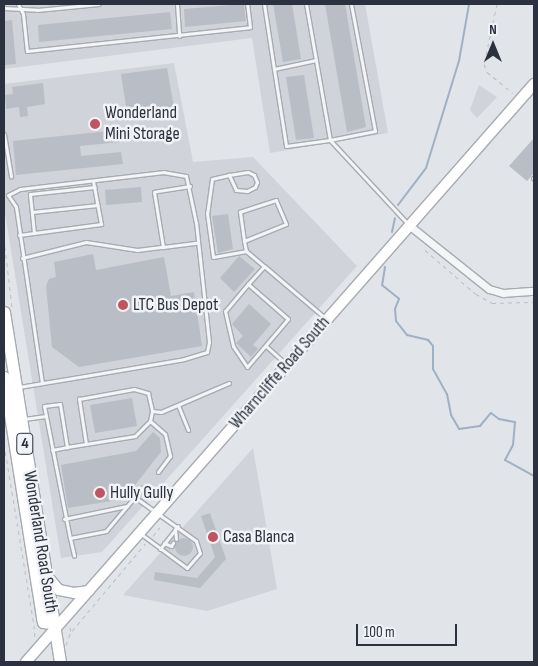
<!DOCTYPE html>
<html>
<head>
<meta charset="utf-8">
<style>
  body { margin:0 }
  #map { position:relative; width:538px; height:666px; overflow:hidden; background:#e1e4e8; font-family:"Sofia Sans Condensed",sans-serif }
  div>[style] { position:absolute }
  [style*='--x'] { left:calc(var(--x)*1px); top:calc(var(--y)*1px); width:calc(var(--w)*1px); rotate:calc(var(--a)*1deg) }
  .built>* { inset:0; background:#d0d3da }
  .stream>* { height:2px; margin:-1px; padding:0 1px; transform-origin:1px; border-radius:1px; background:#a0b0c4 }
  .building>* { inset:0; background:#b9bdc5 }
  .round { border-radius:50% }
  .path>* { height:1px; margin-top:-0.5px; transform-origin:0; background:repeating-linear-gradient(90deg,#bcbec3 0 4px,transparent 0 8px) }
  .roads { filter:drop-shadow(1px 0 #a7abb2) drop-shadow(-1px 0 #a7abb2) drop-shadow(0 1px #a7abb2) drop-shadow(0 -1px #a7abb2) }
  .service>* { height:3px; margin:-1.5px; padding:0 1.5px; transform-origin:1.5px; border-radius:1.5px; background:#f4f5f7 }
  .minor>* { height:7px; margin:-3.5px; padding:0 3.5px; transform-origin:3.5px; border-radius:3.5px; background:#f4f5f7 }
  .secondary>* { height:10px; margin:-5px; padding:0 5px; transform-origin:5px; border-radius:5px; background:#fff }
  .primary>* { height:11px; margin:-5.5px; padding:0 5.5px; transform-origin:5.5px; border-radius:5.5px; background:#fff }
  .dots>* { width:14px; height:14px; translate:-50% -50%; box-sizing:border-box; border:2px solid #f1f3f6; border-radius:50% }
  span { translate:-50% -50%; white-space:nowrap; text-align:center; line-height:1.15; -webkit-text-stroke:5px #f1f3f6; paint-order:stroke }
  .shield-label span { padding:1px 4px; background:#f1f3f6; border:1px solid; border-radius:4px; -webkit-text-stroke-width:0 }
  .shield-label { font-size:16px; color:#2b313e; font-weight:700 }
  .poi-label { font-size:18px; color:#2b313e }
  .left { translate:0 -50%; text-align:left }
  .street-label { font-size:18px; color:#2b313e }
  .frame { position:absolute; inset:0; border:5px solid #2b313e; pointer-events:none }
  .north { position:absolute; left:468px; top:20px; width:50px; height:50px; -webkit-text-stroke:4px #f1f3f6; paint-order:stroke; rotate:0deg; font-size:14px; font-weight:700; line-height:20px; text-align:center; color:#2b313e }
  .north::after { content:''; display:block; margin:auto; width:18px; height:22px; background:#2b313e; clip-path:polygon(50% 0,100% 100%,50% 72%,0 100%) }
  .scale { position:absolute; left:356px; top:624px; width:101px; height:22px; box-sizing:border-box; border:2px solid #2b313e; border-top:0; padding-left:6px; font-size:15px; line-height:18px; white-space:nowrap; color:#2b313e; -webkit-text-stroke:4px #f1f3f6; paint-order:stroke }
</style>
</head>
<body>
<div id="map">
  <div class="built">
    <i style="clip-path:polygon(4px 4px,365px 4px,388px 133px,270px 153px,252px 38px,4px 69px)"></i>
    <i style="clip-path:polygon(174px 63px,193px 162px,253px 157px,357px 266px,102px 552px,61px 558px,4px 207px,4px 84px)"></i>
    <i style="clip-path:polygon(479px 85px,497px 97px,477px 118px,470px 110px)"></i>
    <i style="clip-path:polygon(253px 448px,277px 589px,207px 611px,123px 595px)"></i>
  </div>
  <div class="stream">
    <i style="--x:398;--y:205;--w:46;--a:-52.9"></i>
    <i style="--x:426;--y:168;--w:112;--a:-72.9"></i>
    <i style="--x:459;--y:61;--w:58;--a:-80"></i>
    <i style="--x:392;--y:232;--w:14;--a:-78"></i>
    <i style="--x:385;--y:267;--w:18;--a:99"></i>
    <i style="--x:382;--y:285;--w:22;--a:39"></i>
    <i style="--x:399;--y:299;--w:11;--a:112"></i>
    <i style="--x:395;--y:309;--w:12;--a:85"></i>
    <i style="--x:396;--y:321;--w:18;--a:52"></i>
    <i style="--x:407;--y:335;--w:22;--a:13"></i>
    <i style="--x:428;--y:340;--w:8;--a:50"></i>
    <i style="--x:433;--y:346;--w:23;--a:90"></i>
    <i style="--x:433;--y:369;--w:29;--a:61"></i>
    <i style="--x:447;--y:394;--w:21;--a:79"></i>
    <i style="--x:451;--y:415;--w:16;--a:60"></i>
    <i style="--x:459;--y:429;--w:21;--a:-8"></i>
    <i style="--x:480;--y:426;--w:17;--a:-50"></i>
    <i style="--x:491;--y:413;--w:10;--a:37"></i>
    <i style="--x:499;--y:419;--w:16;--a:11"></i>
    <i style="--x:515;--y:422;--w:23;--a:95"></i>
    <i style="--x:513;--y:445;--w:17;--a:118"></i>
    <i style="--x:505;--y:460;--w:33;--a:29"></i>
  </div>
  <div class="building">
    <i style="clip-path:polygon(244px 4px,246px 21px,185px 27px,184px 9px)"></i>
    <i style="clip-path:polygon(273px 4px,292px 4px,301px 59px,283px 62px)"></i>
    <i style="clip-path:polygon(325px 4px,345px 4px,366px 127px,347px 132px)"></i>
    <i style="clip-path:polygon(170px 12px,172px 29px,39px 42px,38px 25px)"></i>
    <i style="clip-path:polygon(12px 20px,16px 64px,4px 65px,4px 21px)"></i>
    <i style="clip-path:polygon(167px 68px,175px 113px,128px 119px,121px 74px)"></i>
    <i style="clip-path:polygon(304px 75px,314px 138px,296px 140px,286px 77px)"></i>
    <i style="clip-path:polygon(43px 83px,45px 104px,27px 107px,28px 116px,20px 117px,19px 107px,6px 109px,5px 95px,13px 94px,12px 87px)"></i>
    <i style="clip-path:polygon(118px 130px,120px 142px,80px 146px,81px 156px,121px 152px,123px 164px,16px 175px,13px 141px)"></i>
    <i style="clip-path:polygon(534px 138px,534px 173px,527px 181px,509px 166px)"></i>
    <i style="clip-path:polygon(141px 187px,142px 202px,106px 205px,105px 190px)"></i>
    <i style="clip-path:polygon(228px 214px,233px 249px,218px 253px,212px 216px)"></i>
    <i style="clip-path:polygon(93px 254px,96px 270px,164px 257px,171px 296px,194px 292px,202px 346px,79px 367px,52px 347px,46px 286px,49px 279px,56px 277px,54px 262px)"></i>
    <i style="clip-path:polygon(239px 256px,255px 269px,234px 292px,220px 278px)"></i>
    <i style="clip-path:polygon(249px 304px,271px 324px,253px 345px,258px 349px,251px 357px,236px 343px,243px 336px,232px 324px)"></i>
    <i style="clip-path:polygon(132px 398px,137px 426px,95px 433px,90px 405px)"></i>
    <i style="clip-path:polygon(153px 432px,160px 438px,161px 452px,124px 499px,68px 508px,61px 465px,136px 451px)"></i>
    <i style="clip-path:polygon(210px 513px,226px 559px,200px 588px,154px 580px,155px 572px,197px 578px,215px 557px,201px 516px)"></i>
    <i class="round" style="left:175px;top:538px;width:18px;height:18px"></i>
  </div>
  <div class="path">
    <i style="--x:497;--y:4;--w:61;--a:102.2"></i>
    <i style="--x:484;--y:64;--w:9;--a:69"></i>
    <i style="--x:487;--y:72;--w:33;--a:39"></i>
    <i style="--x:4;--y:239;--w:68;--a:83.3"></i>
    <i style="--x:425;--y:250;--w:67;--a:40.8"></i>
    <i style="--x:476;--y:294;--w:18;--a:29"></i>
    <i style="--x:492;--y:303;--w:42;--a:-1.4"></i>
    <i style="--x:4;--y:444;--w:183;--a:80.6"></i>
    <i style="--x:153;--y:536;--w:11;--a:-52"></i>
    <i style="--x:34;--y:625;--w:13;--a:86"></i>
    <i style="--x:72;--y:631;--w:114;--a:-50"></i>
    <i style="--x:66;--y:645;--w:15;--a:-70"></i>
    <i style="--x:71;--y:631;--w:6;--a:-108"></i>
  </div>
  <div class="roads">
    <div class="service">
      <i style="--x:18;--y:4;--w:11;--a:63"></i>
      <i style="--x:23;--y:14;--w:37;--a:84"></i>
      <i style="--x:27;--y:51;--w:224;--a:-6.1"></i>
      <i style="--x:250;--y:27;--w:23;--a:-97"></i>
      <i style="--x:177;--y:4;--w:32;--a:86"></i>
      <i style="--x:264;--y:4;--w:66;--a:81.3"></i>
      <i style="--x:274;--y:69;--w:43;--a:-12.1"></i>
      <i style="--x:351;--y:4;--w:129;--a:79.3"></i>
      <i style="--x:375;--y:131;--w:46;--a:168.7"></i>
      <i style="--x:330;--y:140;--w:116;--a:47.1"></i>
      <i style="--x:4;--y:8;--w:33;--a:3"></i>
      <i style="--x:37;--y:10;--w:62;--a:-5.5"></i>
      <i style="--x:274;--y:69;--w:78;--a:81.1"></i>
      <i style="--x:286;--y:146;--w:44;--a:-7.8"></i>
      <i style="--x:330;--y:140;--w:138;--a:-100"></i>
      <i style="--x:4;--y:134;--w:43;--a:80.5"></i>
      <i style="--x:229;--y:175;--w:19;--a:-9"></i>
      <i style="--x:248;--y:172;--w:7;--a:27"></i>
      <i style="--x:254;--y:175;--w:8;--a:67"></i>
      <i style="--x:257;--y:182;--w:5;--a:112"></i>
      <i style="--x:255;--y:187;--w:9;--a:153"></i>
      <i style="--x:247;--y:191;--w:11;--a:-175"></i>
      <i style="--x:236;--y:190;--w:17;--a:-115"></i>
      <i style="--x:229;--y:175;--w:17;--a:167"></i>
      <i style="--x:212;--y:179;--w:34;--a:98"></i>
      <i style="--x:207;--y:213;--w:44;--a:82.2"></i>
      <i style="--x:213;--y:257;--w:34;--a:-10"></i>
      <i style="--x:533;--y:178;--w:1;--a:45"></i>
      <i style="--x:190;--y:186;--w:36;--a:171"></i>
      <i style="--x:154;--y:192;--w:56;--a:80.7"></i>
      <i style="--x:163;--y:247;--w:34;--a:-7"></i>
      <i style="--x:32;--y:212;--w:66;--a:-6.1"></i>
      <i style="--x:34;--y:233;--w:39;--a:-96"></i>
      <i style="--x:30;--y:194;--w:65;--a:-6.1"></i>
      <i style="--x:19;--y:235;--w:83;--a:-7.6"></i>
      <i style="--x:101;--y:224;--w:44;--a:-100.5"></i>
      <i style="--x:244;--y:241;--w:45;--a:-22"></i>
      <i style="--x:286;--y:224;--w:26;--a:-113"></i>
      <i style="--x:276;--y:200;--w:38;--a:162"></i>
      <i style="--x:240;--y:212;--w:29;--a:82"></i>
      <i style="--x:244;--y:241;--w:10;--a:79"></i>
      <i style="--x:246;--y:251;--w:23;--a:40"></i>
      <i style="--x:22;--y:258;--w:66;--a:-14"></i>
      <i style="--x:86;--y:242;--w:52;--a:8.9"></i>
      <i style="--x:137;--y:250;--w:26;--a:-7"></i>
      <i style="--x:248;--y:284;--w:35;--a:130"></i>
      <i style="--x:225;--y:311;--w:36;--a:77"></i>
      <i style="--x:233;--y:346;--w:25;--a:56"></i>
      <i style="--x:247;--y:367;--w:63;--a:-49.5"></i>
      <i style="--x:288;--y:319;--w:53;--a:-138.8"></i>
      <i style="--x:248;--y:284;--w:24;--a:-48"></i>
      <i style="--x:264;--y:266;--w:80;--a:40.4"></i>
      <i style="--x:266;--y:346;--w:27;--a:42"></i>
      <i style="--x:19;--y:387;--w:67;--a:-9.5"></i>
      <i style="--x:85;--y:376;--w:100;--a:-9.7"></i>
      <i style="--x:184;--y:359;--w:24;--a:-17"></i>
      <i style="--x:207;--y:352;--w:10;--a:-79"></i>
      <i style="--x:209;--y:342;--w:120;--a:-96.2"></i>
      <i style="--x:196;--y:223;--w:48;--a:-102"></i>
      <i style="--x:186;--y:176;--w:22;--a:-170"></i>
      <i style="--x:164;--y:172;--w:145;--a:173.3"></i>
      <i style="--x:20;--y:189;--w:13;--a:153"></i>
      <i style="--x:8;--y:195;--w:14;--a:56"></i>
      <i style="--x:16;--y:207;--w:178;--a:81.6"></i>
      <i style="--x:178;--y:405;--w:27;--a:68"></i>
      <i style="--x:152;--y:411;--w:9;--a:6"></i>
      <i style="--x:161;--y:412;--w:74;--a:-23.1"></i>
      <i style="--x:46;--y:416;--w:10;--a:-101"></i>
      <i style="--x:44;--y:406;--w:16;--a:-7"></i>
      <i style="--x:60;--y:404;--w:44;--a:80.8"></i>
      <i style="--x:67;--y:447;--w:69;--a:-9.2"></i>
      <i style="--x:135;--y:436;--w:21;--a:-45"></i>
      <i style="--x:150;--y:421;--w:20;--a:41"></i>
      <i style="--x:165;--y:434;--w:23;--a:77"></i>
      <i style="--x:170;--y:456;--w:20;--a:127"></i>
      <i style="--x:24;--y:419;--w:22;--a:-8"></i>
      <i style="--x:46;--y:416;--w:124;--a:78.9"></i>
      <i style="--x:70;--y:538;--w:37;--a:-11"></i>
      <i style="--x:106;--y:531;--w:57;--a:-49.9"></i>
      <i style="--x:86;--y:444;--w:46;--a:-98.8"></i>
      <i style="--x:79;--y:399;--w:56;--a:-10.3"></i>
      <i style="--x:134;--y:389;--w:15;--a:16"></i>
      <i style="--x:148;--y:393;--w:18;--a:77"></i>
      <i style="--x:152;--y:411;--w:10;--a:101"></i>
      <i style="--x:52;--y:450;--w:15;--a:-11"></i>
      <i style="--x:136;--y:498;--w:74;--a:35.6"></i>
      <i style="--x:196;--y:541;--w:13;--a:72"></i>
      <i style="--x:200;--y:553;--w:20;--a:131"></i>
      <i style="--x:187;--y:568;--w:57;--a:-143.5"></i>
      <i style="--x:64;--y:519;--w:64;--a:-11.7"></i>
      <i style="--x:175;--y:529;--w:10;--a:84"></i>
      <i style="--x:70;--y:538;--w:18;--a:77"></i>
      <i style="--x:164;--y:543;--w:8;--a:23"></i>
      <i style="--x:171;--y:546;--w:4;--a:-56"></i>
      <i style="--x:160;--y:549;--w:29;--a:-52"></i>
    </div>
    <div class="minor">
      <i style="--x:410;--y:226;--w:101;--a:38.6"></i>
      <i style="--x:489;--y:289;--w:15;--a:16"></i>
      <i style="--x:503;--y:293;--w:31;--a:-4"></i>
    </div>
    <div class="secondary">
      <i style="--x:46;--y:575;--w:20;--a:49"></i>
      <i style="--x:59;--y:590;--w:15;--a:11"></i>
      <i style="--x:74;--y:593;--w:15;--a:-8"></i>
      <i style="--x:26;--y:662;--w:770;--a:-48.69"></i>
    </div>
    <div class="primary">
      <i style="--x:4;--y:312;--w:354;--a:80.9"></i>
      <i style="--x:4;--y:377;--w:244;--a:81"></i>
      <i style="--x:42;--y:618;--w:4;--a:76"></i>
      <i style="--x:43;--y:622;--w:8;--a:7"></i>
    </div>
  </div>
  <div class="dots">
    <i style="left:95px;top:124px;background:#c0545f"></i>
    <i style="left:123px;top:305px;background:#c0545f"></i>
    <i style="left:100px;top:493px;background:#c0545f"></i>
    <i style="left:213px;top:537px;background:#c0545f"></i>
  </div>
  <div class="shield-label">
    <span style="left:25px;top:444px">4</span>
  </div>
  <div class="poi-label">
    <span class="left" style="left:105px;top:124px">Wonderland<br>Mini Storage</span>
    <span class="left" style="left:133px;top:305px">LTC Bus Depot</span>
    <span class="left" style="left:110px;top:493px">Hully Gully</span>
    <span class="left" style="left:223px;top:537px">Casa Blanca</span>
  </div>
  <div class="street-label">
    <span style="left:280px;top:373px;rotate:-49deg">Wharncliffe Road South</span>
    <span style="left:40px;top:542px;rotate:81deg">Wonderland Road South</span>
  </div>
  <div class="frame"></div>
  <div class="north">N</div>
  <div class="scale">100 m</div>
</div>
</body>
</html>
